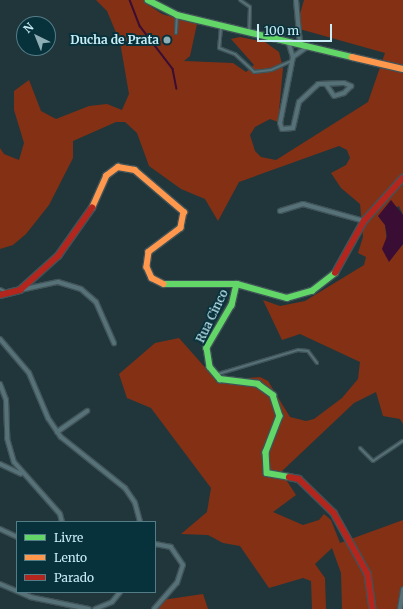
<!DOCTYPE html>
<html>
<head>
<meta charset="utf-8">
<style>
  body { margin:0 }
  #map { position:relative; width:403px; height:609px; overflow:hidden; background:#20363b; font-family:Merriweather,serif }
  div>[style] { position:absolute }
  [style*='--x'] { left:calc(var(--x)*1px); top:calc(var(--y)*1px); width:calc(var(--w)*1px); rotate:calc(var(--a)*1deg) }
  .green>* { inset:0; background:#843014 }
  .water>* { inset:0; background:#3a0d34 }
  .stream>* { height:1.5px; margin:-0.75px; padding:0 0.75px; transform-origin:0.75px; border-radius:0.75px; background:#3a0d34 }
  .roads { filter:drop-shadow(1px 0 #405358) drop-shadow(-1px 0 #405358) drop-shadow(0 1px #405358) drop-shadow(0 -1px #405358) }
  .lane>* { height:2px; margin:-1px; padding:0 1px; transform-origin:1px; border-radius:1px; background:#567177 }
  .street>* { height:4px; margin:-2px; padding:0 2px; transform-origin:2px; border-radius:2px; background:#567177 }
  .fast>* { height:5.5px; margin:-2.75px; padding:0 2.75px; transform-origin:2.75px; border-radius:2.75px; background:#63d668 }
  .slow>* { height:5.5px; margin:-2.75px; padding:0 2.75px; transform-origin:2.75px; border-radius:2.75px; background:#ff974d }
  .jam>* { height:5.5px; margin:-2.75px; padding:0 2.75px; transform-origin:2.75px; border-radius:2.75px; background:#b3261e }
  .dots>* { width:11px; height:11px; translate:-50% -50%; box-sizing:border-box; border:2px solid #07323c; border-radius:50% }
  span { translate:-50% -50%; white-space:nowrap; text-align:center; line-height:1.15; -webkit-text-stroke:4px #07323c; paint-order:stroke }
  .poi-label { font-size:12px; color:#c9edf7; font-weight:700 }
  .right { translate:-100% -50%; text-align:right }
  .street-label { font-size:12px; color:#c9edf7 }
  .legend { position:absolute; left:16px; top:521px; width:140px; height:72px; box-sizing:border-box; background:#07323c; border:1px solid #557d87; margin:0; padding:5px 7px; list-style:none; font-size:12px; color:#c9edf7 }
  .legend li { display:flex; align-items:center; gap:8px; height:20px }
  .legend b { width:20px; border:1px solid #557d87 }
  .north { position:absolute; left:16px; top:16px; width:40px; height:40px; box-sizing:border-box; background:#07323c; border:1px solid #557d87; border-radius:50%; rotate:317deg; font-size:11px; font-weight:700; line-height:16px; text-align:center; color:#c9edf7 }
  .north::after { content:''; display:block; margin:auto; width:14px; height:18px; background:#8eadb5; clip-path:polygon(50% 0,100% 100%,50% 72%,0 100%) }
  .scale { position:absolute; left:257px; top:24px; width:75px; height:18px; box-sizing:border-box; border:2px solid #c9edf7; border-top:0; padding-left:5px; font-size:12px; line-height:14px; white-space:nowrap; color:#c9edf7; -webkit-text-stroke:3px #07323c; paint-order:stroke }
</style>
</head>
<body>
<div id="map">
  <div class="green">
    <i style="clip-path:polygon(96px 0,148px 0,147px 4px,162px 14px,197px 24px,190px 56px,184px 61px,233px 63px,246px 72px,254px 65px,231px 39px,240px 37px,265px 42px,279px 52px,283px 68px,278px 122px,270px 119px,255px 127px,250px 135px,255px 151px,261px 157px,276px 160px,368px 102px,385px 53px,296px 28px,304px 0,403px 0,403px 215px,399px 206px,378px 216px,385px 225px,389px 261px,403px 244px,403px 424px,400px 419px,383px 416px,376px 392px,354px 403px,281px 472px,296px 495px,273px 512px,303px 525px,319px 520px,324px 514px,331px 520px,340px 543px,403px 520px,403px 609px,342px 609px,341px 573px,332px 548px,315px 564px,325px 578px,326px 609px,312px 609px,311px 581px,303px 578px,269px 588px,240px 546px,223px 543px,208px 535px,181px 534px,207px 512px,211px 488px,151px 408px,127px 398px,119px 374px,155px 343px,179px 338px,217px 381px,260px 377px,268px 381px,290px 417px,306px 421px,314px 419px,342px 398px,358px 379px,360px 362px,300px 334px,282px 340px,263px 300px,280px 306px,305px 301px,364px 265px,366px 257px,358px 253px,363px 237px,360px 204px,341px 188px,331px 173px,346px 165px,350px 158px,347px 150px,339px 146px,239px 182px,218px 221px,205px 199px,181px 189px,149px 166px,137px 133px,125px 122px,116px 122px,73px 141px,73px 158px,49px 205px,26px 234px,13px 245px,0 249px,0 148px,4px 154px,19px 160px,24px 143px,14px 110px,14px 91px,29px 80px,41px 111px,56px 119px,89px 106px,107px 104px,122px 110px,129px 94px,120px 42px,107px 11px)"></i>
    <i style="clip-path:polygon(203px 594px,208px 609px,153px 609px,162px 600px)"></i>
  </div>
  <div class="water">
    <i style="clip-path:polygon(391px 200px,403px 215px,403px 244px,389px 262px,382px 249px,387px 236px,385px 225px,378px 216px)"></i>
  </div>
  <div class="stream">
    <i style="--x:130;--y:0;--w:28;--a:69"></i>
    <i style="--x:140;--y:26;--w:54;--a:52.5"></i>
    <i style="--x:173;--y:69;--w:20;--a:79"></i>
  </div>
  <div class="roads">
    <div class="lane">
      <i style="--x:240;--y:0;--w:12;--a:35"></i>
      <i style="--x:250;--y:7;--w:23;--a:92"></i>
      <i style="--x:221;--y:27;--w:21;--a:95"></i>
      <i style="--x:219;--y:48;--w:17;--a:21"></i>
      <i style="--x:235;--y:54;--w:26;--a:43"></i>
      <i style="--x:254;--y:72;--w:17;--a:-7"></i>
      <i style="--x:271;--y:70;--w:22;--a:-24"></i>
      <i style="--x:176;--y:33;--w:17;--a:-87"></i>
      <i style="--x:0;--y:289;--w:7;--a:27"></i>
      <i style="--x:218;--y:374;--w:84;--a:-16.7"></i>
      <i style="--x:298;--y:350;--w:10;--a:6"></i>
      <i style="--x:308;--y:351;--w:15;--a:53"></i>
      <i style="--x:360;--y:448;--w:18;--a:45"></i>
      <i style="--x:373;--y:461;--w:36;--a:-34"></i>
    </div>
    <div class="street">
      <i style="--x:296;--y:0;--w:44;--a:84.8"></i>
      <i style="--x:288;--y:41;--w:17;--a:73"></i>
      <i style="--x:293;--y:57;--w:19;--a:-36"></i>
      <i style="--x:293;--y:57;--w:67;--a:101.1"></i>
      <i style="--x:280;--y:123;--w:6;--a:72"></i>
      <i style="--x:282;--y:129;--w:11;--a:-5"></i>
      <i style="--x:293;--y:128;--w:27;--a:-77"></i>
      <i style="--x:299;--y:102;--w:26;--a:-43"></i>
      <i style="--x:318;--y:84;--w:26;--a:-2"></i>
      <i style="--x:344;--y:83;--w:8;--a:23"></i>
      <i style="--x:351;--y:86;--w:10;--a:135"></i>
      <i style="--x:344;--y:93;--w:10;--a:163"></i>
      <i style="--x:334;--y:96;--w:14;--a:-124"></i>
      <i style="--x:280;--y:211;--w:24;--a:-17"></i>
      <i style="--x:303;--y:204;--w:63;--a:15.6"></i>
      <i style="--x:20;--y:290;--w:39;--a:-12"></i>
      <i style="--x:58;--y:282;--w:24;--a:17"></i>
      <i style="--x:81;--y:289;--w:20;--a:41"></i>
      <i style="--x:96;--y:302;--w:45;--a:66.3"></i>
      <i style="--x:0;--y:339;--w:45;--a:49.5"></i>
      <i style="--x:29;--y:373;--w:49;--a:67.1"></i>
      <i style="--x:48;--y:418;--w:23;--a:56"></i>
      <i style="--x:61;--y:437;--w:82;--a:38.6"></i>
      <i style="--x:125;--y:488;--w:18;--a:56"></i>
      <i style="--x:135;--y:503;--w:20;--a:75"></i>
      <i style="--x:0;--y:384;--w:17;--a:69"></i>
      <i style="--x:6;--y:400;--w:38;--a:88"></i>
      <i style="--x:7;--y:438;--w:25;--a:74"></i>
      <i style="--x:14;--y:462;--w:69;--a:48.5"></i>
      <i style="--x:60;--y:514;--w:8;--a:76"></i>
      <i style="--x:57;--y:432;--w:37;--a:-35"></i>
      <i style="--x:0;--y:464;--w:23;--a:25"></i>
      <i style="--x:0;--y:529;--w:19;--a:25"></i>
      <i style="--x:0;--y:584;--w:33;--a:23"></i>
      <i style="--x:30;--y:597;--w:60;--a:11.5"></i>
      <i style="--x:95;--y:609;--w:18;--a:-22"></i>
      <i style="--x:112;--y:602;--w:13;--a:-51"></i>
      <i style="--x:154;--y:609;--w:35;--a:-49"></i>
      <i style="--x:177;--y:583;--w:19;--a:-72"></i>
      <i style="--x:183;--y:565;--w:22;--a:-124"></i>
      <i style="--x:171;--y:547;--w:16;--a:-169"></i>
      <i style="--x:400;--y:609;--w:20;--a:-81"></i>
    </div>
    <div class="fast">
      <i style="--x:148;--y:0;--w:33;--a:27"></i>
      <i style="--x:177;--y:15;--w:180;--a:13.5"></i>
      <i style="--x:164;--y:284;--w:73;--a:0"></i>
      <i style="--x:237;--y:284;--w:52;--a:15.6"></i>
      <i style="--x:287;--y:298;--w:26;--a:-16"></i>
      <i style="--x:312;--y:291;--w:29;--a:-38"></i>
      <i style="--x:237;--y:284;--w:22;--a:103"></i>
      <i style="--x:232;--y:305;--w:50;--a:120.2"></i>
      <i style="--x:207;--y:348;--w:19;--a:81"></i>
      <i style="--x:210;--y:367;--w:16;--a:50"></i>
      <i style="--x:220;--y:379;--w:38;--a:7"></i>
      <i style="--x:258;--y:384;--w:19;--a:36"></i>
      <i style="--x:273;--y:395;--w:22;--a:72"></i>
      <i style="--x:280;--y:416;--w:39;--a:111"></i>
      <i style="--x:266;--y:452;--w:21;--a:87"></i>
      <i style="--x:267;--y:473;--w:22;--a:10"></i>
    </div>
    <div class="slow">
      <i style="--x:352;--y:57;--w:52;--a:13.2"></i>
      <i style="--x:92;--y:208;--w:35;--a:-66"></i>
      <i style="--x:106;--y:176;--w:15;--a:-37"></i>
      <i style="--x:118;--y:167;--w:17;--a:10"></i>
      <i style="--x:135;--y:170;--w:65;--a:40.6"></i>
      <i style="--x:184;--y:212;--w:16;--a:101"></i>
      <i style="--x:181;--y:228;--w:40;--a:143"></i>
      <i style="--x:149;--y:252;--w:15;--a:98"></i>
      <i style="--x:147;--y:267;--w:12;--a:66"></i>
      <i style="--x:152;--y:278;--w:13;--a:27"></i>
    </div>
    <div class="jam">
      <i style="--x:335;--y:273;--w:60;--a:-60.9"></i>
      <i style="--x:364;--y:221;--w:58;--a:-47.8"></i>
      <i style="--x:0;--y:295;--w:21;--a:-14"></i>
      <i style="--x:20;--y:290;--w:51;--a:-41.8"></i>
      <i style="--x:58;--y:256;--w:59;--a:-54.7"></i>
      <i style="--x:289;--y:477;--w:10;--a:11"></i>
      <i style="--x:299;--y:479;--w:49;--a:44.2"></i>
      <i style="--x:334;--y:513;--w:70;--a:60.9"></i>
      <i style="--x:368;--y:574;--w:35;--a:82"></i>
    </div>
  </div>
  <div class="dots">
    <i style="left:167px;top:40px;background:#8eadb5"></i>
  </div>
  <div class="poi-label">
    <span class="right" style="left:159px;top:40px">Ducha de Prata</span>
  </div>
  <div class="street-label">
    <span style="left:212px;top:316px;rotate:-64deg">Rua Cinco</span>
  </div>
  <ul class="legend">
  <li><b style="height:5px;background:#63d668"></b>Livre</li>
  <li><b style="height:5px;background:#ff974d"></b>Lento</li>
  <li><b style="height:5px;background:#b3261e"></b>Parado</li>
  </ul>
  <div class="north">N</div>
  <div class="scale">100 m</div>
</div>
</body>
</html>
